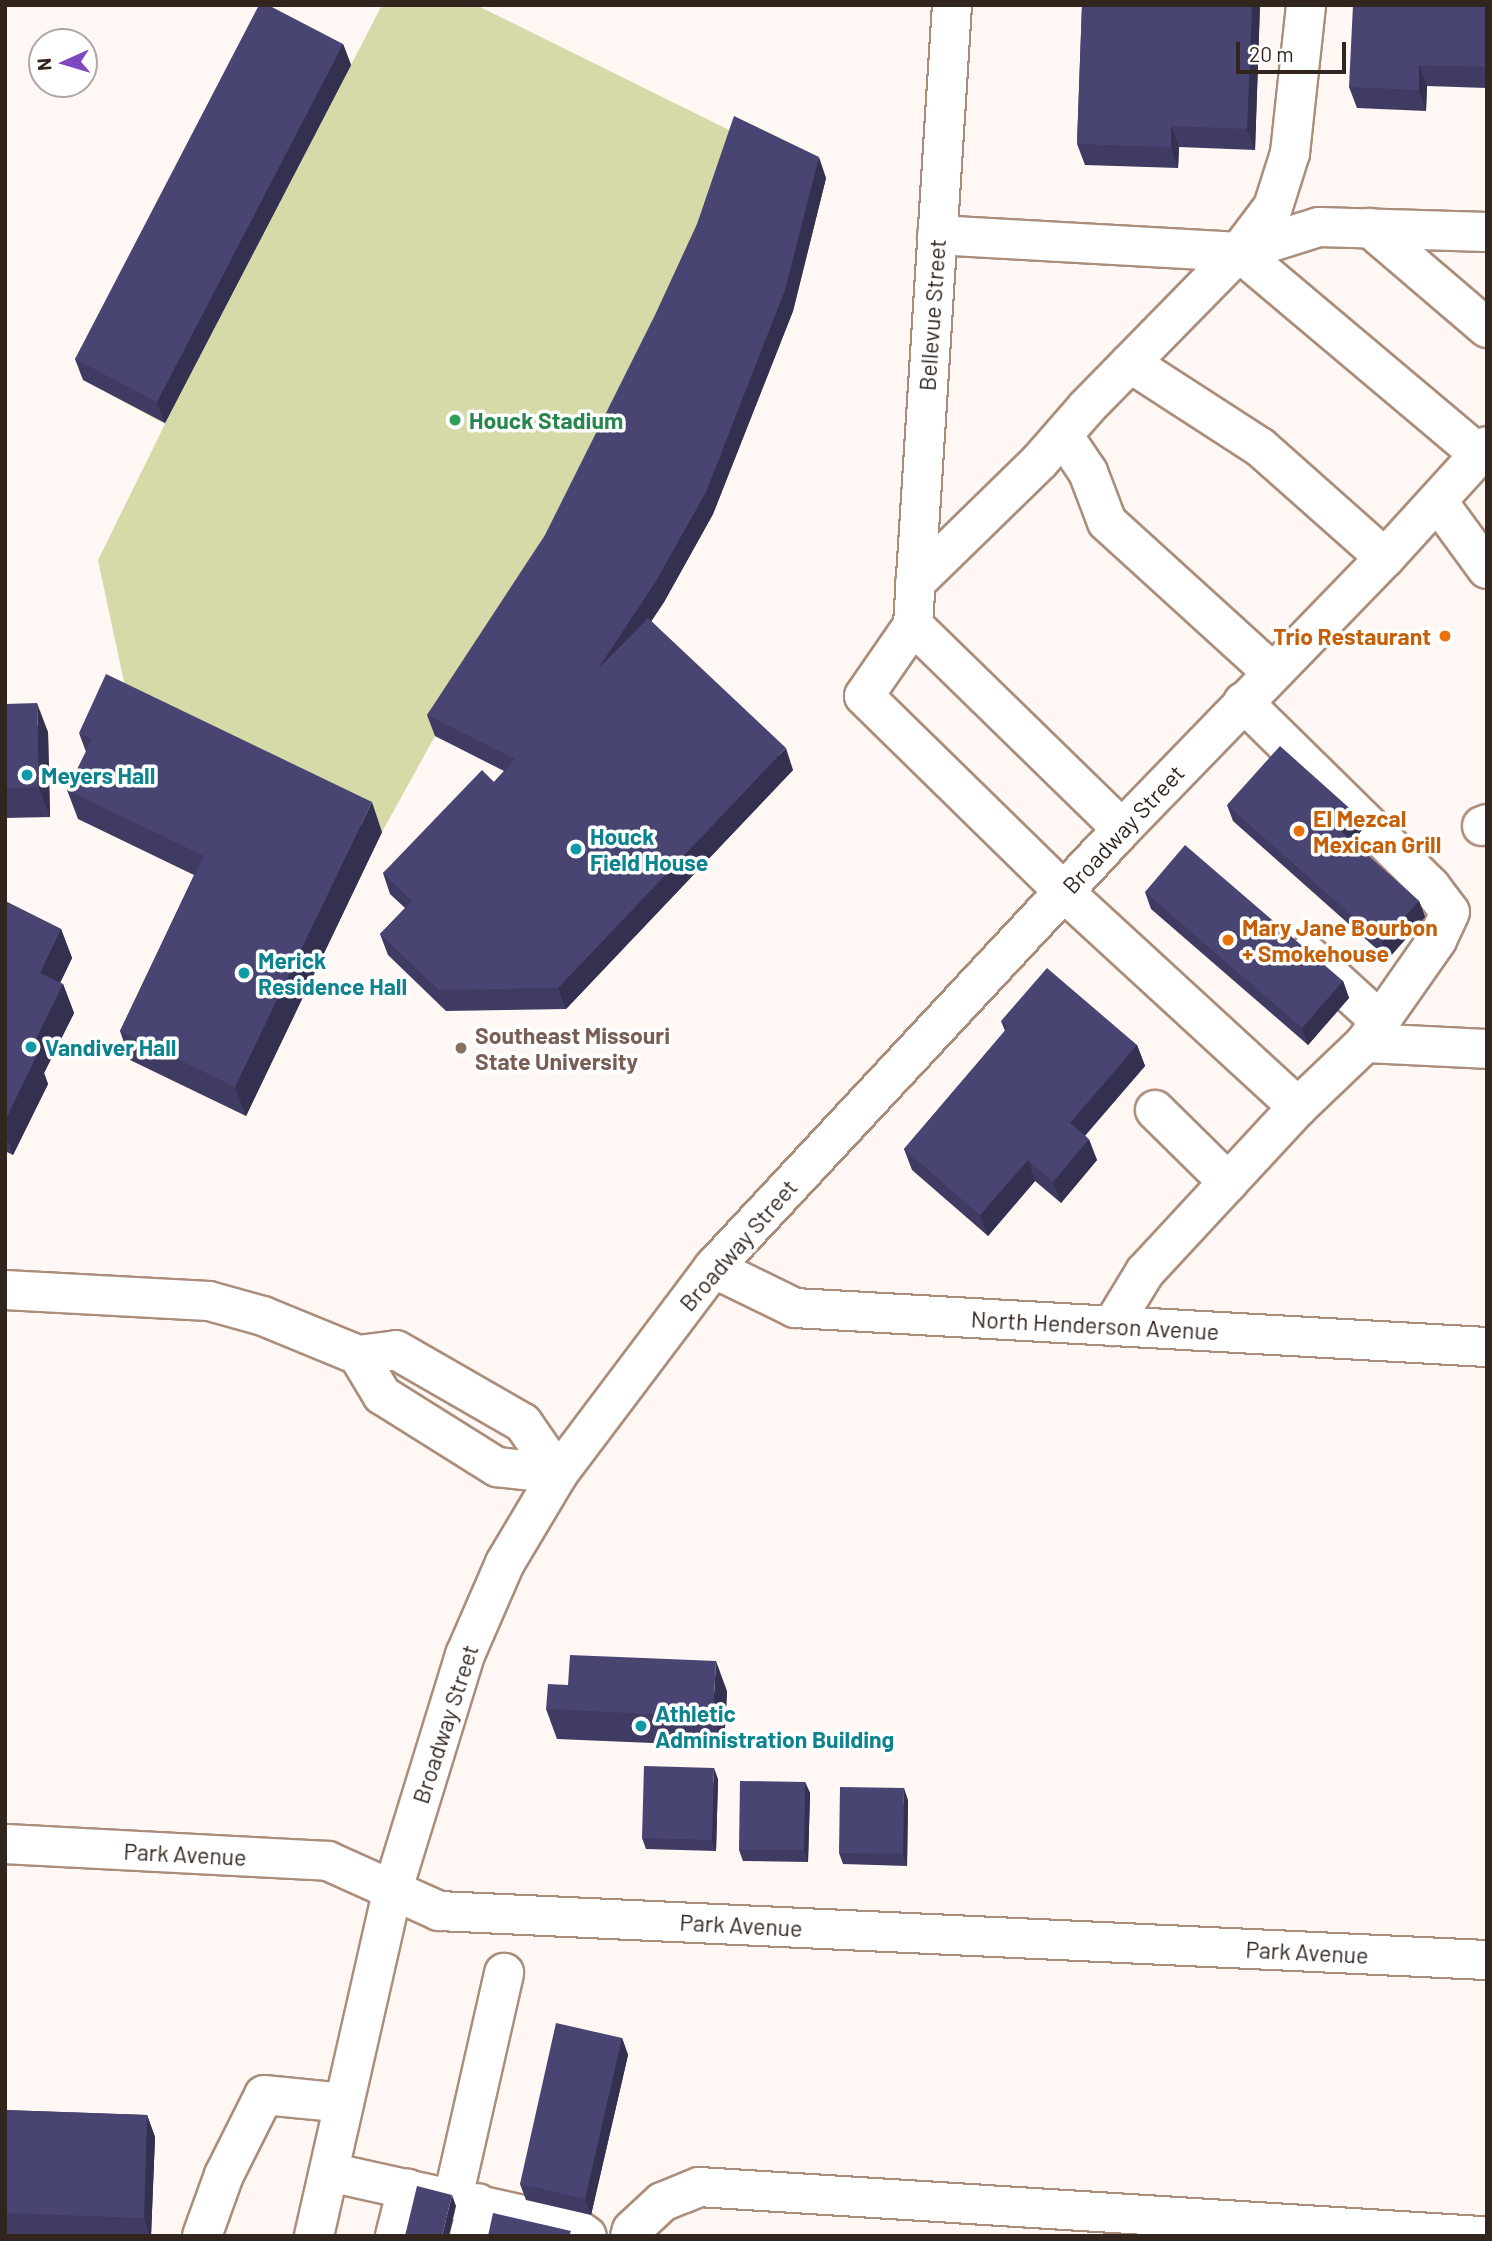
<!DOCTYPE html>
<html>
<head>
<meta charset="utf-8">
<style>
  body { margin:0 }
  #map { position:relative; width:1492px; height:2241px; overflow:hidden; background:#fef7f3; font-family:Barlow,sans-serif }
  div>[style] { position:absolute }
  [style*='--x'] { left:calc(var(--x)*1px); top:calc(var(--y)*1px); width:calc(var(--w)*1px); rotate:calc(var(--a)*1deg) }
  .green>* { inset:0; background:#d6d9a8 }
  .roads { filter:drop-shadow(2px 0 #ab8d7c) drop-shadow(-2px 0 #ab8d7c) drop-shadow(0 2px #ab8d7c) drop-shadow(0 -2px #ab8d7c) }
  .minor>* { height:38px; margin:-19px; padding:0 19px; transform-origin:19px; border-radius:19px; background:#fff }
  .major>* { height:38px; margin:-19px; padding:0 19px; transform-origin:19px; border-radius:19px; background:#fff }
  .wall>* { inset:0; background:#3f3b62 }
  .shaded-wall>* { inset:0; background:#333050 }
  .building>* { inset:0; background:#494572 }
  .dots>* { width:19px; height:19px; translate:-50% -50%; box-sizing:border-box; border:4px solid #fff; border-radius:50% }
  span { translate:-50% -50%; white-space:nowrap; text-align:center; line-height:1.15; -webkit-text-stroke:7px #fff; paint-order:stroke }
  .street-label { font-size:23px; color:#31251e }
  .leisure-label { font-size:23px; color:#27864d; font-weight:700 }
  .left { translate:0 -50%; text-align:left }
  .food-label { font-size:23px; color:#c56008; font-weight:700 }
  .right { translate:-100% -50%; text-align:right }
  .culture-label { font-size:23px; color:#0d838f; font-weight:700 }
  .education-label { font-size:23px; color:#785e54; font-weight:700 }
  .frame { position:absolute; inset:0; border:7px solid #31251e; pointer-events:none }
  .north { position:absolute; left:28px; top:28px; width:70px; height:70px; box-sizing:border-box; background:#fff; border:2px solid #ada8a5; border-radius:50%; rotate:266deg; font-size:19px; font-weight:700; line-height:28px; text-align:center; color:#31251e }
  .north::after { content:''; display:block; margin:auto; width:24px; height:32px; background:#7e49c0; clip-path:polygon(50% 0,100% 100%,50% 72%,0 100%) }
  .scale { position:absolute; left:1236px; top:42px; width:110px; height:32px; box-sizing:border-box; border:4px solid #31251e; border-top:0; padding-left:9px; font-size:21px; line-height:24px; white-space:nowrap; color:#31251e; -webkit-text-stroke:5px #fff; paint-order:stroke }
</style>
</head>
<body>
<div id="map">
  <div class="green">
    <i style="clip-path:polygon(382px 5px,476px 5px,826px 178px,793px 311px,713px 514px,664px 602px,604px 694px,523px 780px,435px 736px,382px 832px,130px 710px,98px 560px,165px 424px,83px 380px,269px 23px,351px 65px)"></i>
  </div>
  <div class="roads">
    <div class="minor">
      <i style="--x:952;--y:5;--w:621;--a:93.6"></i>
      <i style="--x:913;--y:625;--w:86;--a:124.6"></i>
      <i style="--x:864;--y:696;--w:280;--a:44.4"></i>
      <i style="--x:1064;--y:892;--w:318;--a:42.6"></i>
      <i style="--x:1298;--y:1107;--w:93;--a:-43.7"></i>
      <i style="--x:1365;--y:1043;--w:122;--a:2.8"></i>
      <i style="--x:1370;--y:228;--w:154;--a:40.5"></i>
      <i style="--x:937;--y:235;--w:302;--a:3.2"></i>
      <i style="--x:1239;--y:252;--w:314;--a:40.1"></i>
      <i style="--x:1239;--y:252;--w:56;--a:-52.9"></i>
      <i style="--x:1273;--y:207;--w:57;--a:-72.5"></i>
      <i style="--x:1290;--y:153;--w:149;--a:-83.8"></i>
      <i style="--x:1130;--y:363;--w:155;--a:32.9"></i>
      <i style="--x:1260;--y:447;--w:167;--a:41.6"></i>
      <i style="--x:1063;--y:435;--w:45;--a:56"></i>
      <i style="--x:1088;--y:472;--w:53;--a:69.2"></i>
      <i style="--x:1107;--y:522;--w:223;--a:42.3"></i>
      <i style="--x:1438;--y:502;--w:83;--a:53.8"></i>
      <i style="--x:915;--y:583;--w:173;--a:-44.3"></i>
      <i style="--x:1039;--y:462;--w:73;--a:-48.9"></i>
      <i style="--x:1087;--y:407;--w:217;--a:-45.6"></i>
      <i style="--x:1239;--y:252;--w:84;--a:-17.4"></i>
      <i style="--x:1319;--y:227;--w:168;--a:1.7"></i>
      <i style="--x:913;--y:625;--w:292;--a:44.3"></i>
      <i style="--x:1243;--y:702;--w:264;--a:44.5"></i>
      <i style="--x:1431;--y:887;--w:31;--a:53"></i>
      <i style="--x:1450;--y:912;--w:31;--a:115"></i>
      <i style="--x:1437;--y:940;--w:126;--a:125"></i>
      <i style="--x:1482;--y:826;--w:5;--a:-22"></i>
      <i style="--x:1308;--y:955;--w:96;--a:42.5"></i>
      <i style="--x:1155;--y:1110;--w:103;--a:44.6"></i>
      <i style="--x:713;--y:1268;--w:91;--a:26"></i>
      <i style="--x:795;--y:1308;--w:693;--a:3.23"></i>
      <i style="--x:5;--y:1290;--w:204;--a:3.1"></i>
      <i style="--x:209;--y:1301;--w:56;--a:15.5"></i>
      <i style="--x:263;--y:1316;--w:103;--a:22.3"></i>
      <i style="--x:358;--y:1355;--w:38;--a:-7"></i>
      <i style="--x:396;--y:1350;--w:146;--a:29.9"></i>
      <i style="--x:523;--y:1423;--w:62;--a:55.5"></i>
      <i style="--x:1112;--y:1326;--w:63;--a:-58.6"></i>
      <i style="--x:1145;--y:1272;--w:225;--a:-47.2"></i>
      <i style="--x:358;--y:1355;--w:47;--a:59"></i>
      <i style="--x:382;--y:1395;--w:136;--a:32.1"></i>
      <i style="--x:497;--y:1467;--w:61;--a:6.5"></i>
      <i style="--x:5;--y:1844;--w:323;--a:3"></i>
      <i style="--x:328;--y:1861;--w:122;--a:24.2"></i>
      <i style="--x:439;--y:1911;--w:1049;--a:2.68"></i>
      <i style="--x:329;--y:2172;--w:250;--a:12.5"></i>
      <i style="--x:573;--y:2226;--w:17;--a:36"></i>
      <i style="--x:453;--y:2198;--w:231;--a:-77.2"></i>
      <i style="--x:202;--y:2236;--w:65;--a:-70.2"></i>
      <i style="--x:224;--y:2175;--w:89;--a:-63.4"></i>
      <i style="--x:264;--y:2095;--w:80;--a:5.7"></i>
      <i style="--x:395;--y:2236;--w:49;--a:-75.7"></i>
      <i style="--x:469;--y:2236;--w:34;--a:-75"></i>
      <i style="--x:630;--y:2236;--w:6;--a:-72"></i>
      <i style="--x:632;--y:2230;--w:41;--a:-43"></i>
      <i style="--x:662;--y:2202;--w:40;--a:-22"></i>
      <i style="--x:699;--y:2187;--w:784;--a:3.59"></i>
    </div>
    <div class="major">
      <i style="--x:314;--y:2236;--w:356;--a:-77.2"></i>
      <i style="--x:393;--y:1889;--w:245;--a:-72.9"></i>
      <i style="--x:465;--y:1655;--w:100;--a:-66.5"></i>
      <i style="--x:505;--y:1563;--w:104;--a:-59.2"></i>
      <i style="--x:558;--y:1474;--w:258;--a:-53"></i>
      <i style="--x:713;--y:1268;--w:600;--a:-47.03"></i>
      <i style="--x:1122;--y:829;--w:378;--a:-45.9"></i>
      <i style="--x:1385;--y:558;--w:151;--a:-47.7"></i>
    </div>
  </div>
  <div class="wall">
    <i style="clip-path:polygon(1082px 5px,1260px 5px,1255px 150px,1179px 147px,1178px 168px,1085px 165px,1077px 144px)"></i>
    <i style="clip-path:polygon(1487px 5px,1487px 88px,1427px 86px,1426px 111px,1357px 108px,1349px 87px)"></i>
    <i style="clip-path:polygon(343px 44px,351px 65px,165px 423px,83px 380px,75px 359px)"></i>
    <i style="clip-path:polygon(826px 178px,793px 311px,713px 514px,664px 602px,651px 621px,793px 770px,566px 1009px,446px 1011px,388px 955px,380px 934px,405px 908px,390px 894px,383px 873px,494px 782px,504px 771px,435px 736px,427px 715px)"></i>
    <i style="clip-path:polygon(5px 704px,48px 732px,50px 817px,5px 818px)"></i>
    <i style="clip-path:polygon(79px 733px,382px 832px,246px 1116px,130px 1060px,120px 1031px,194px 875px,78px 819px,67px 790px,86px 752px)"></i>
    <i style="clip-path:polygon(1227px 805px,1356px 814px,1362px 830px,1352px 842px,1419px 901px,1425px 917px,1388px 959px,1233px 821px)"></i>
    <i style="clip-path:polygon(1145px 892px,1343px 981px,1349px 998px,1308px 1045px,1151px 909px)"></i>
    <i style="clip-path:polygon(5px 901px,61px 929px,72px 958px,60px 983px,63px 984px,74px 1013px,44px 1073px,48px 1084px,13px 1155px,5px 1151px)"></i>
    <i style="clip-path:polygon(1001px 1021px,1137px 1045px,1145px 1066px,1085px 1135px,1097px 1160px,1061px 1203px,1035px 1181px,988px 1236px,912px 1170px,904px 1149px,1005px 1031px)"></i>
    <i style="clip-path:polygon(727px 1691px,724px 1746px,557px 1739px,546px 1709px)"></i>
    <i style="clip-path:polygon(718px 1779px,716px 1851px,646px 1849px,642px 1838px)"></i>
    <i style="clip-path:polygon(805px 1782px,810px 1793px,808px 1862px,743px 1861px,739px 1850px)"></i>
    <i style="clip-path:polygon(908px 1800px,907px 1866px,843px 1864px,839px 1853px)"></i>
    <i style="clip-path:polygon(622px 2038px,628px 2055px,591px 2215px,526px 2200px,520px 2184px)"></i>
    <i style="clip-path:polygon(5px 2110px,147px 2115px,155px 2137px,151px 2236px,66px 2236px,5px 2234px)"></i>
  </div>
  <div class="shaded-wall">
    <i style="clip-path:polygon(1252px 5px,1260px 5px,1255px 150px,1247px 129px)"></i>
    <i style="clip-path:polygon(343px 44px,351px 65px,165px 423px,157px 402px)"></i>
    <i style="clip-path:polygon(1419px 65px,1427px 86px,1426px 111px,1419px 90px)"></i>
    <i style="clip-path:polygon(1171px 126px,1179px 147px,1178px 168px,1171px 147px)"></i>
    <i style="clip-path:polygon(819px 157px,826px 178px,793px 311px,713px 514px,664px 602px,606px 690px,598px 669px)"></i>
    <i style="clip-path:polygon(37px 703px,48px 732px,50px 817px,39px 787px)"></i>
    <i style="clip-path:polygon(786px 748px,793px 770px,566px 1009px,558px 988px)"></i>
    <i style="clip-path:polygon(372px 802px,382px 832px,246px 1116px,235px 1087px)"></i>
    <i style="clip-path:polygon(1356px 814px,1362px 830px,1347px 848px,1341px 831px)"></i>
    <i style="clip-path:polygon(1419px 901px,1425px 917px,1388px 959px,1382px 942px)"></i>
    <i style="clip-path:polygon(61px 929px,72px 958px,51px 1002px,40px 973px)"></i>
    <i style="clip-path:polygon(1343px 981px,1349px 998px,1308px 1045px,1302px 1028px)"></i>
    <i style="clip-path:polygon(63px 984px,74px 1013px,44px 1073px,48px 1084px,13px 1155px,5px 1132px,5px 1121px,30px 1051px)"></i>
    <i style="clip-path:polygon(1137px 1045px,1145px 1066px,1078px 1144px,1070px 1123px)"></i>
    <i style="clip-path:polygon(1089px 1139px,1097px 1160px,1061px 1203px,1053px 1182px)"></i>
    <i style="clip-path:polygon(1028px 1160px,1035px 1181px,988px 1236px,980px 1215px)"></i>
    <i style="clip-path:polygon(716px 1661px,727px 1691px,724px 1746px,713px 1717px)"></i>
    <i style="clip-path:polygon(714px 1768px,718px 1779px,716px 1851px,712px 1840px)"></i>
    <i style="clip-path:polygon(805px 1782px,810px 1793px,808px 1862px,804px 1850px)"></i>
    <i style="clip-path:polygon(904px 1788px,908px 1800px,907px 1866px,903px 1854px)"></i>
    <i style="clip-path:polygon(622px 2038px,628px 2055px,591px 2215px,585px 2199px)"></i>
    <i style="clip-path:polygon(147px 2115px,155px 2137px,151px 2236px,150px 2236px,144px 2218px)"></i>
    <i style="clip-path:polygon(452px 2195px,456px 2206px,449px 2236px,442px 2236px)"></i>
  </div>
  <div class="building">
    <i style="clip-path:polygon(259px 5px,268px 5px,343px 44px,157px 402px,75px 359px)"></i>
    <i style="clip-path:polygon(1082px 5px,1252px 5px,1247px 129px,1171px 126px,1171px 147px,1077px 144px)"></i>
    <i style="clip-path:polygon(1353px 5px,1487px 5px,1487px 67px,1419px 65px,1419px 90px,1349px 87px)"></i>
    <i style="clip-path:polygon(734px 116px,819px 157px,785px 290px,706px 492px,656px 581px,598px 669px,648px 618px,786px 748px,558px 988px,439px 990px,380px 934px,412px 901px,383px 873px,482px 770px,494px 782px,515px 759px,427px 715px,545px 535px,655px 315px,697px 224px)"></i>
    <i style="clip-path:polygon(106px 674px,372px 802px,235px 1087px,120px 1031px,204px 856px,67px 790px,92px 739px,79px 733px)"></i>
    <i style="clip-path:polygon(37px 703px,39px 787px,5px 788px,5px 704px)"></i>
    <i style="clip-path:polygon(1280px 746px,1356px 814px,1341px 831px,1419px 901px,1382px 942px,1227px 805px)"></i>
    <i style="clip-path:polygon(1185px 845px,1343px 981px,1302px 1028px,1145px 892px)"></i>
    <i style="clip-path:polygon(5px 901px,61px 929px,40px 973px,63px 984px,30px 1051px,37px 1055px,5px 1121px)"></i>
    <i style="clip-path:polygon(1047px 968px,1137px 1045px,1070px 1123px,1089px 1139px,1053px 1182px,1028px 1160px,980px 1215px,904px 1149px,1008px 1027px,1001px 1021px)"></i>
    <i style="clip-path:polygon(570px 1655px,716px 1661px,713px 1717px,546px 1709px,548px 1684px,568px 1685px)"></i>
    <i style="clip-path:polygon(644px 1766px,714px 1768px,712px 1840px,642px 1838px)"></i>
    <i style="clip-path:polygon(740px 1781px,805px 1782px,804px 1850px,739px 1850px)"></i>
    <i style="clip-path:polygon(840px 1787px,904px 1788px,903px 1854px,839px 1853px)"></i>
    <i style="clip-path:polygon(556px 2023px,622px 2038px,585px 2199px,520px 2184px)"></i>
    <i style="clip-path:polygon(5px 2110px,147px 2115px,144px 2218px,5px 2213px)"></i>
    <i style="clip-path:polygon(417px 2186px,452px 2195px,442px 2236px,405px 2236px)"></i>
    <i style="clip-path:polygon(493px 2213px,571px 2231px,569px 2236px,488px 2236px)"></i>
  </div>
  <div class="dots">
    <i style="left:455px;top:420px;background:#2e9e5b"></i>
    <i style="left:1445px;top:636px;background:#e8710a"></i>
    <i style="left:27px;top:775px;background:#0f9aa8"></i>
    <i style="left:1299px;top:831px;background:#e8710a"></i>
    <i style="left:576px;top:849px;background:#0f9aa8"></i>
    <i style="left:1228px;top:940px;background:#e8710a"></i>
    <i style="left:244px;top:973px;background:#0f9aa8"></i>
    <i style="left:31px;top:1047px;background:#0f9aa8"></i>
    <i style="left:461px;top:1048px;background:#8d6e63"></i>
    <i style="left:641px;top:1726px;background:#0f9aa8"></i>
  </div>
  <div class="street-label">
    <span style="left:932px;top:315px;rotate:-86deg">Bellevue Street</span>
    <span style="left:1123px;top:829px;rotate:-47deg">Broadway Street</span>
    <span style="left:738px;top:1245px;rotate:-49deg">Broadway Street</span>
    <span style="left:1095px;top:1325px;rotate:3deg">North Henderson Avenue</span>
    <span style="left:445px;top:1724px;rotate:-72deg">Broadway Street</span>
    <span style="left:185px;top:1854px;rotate:3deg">Park Avenue</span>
    <span style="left:741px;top:1925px;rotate:3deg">Park Avenue</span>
    <span style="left:1307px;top:1952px;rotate:3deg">Park Avenue</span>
  </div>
  <div class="leisure-label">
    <span class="left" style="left:469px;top:420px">Houck Stadium</span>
  </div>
  <div class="food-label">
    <span class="right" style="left:1431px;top:636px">Trio Restaurant</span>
    <span class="left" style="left:1313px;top:831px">El Mezcal<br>Mexican Grill</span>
    <span class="left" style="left:1242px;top:940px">Mary Jane Bourbon<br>+ Smokehouse</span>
  </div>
  <div class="culture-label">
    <span class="left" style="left:41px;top:775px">Meyers Hall</span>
    <span class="left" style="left:590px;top:849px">Houck<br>Field House</span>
    <span class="left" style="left:258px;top:973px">Merick<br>Residence Hall</span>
    <span class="left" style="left:45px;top:1047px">Vandiver Hall</span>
    <span class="left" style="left:655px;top:1726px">Athletic<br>Administration Building</span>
  </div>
  <div class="education-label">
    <span class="left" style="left:475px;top:1048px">Southeast Missouri<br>State University</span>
  </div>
  <div class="frame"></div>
  <div class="north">N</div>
  <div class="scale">20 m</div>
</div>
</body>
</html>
